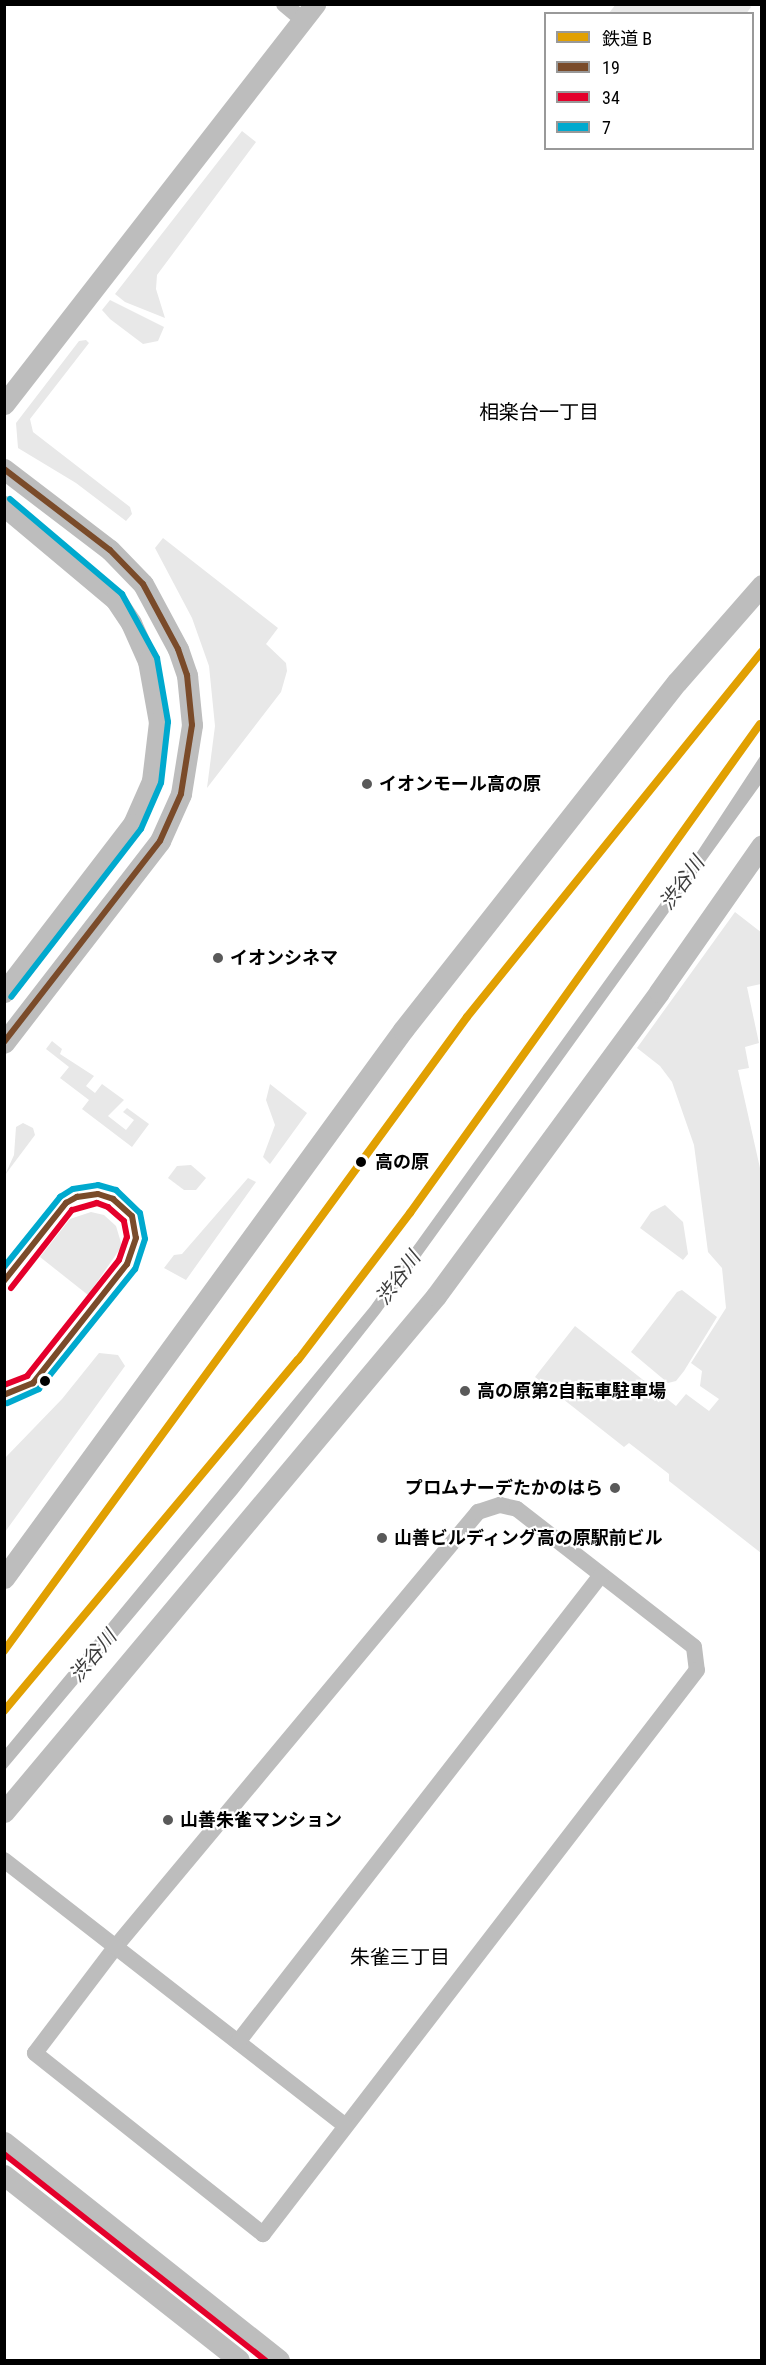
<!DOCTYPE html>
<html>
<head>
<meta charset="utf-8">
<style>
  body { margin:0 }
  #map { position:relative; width:766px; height:2365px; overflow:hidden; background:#fff; font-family:"Roboto Condensed","Noto Sans JP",sans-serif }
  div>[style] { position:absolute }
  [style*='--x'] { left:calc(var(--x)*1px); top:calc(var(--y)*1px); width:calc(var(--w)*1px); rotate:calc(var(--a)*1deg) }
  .green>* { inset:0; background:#e8e8e8 }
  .water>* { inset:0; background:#bababa }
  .minor>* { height:16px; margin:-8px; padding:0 8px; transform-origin:8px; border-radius:8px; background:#bdbdbd }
  .tertiary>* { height:21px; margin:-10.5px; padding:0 10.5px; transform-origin:10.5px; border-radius:10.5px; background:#bdbdbd }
  .bus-1>* { height:6px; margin:-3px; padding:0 3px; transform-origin:3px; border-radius:3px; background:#7a4b2a }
  .bus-2>* { height:6px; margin:-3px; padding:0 3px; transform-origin:3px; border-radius:3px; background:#e4002b }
  .bus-3>* { height:6px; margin:-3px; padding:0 3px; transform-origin:3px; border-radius:3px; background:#00a9ce }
  .rail-1>* { height:8px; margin:-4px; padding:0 4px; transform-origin:4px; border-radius:4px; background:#e1a002 }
  .dots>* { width:16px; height:16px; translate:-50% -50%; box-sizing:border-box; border:3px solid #fff; border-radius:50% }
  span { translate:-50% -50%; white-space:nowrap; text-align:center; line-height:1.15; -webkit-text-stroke:4.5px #fff; paint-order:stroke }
  .poi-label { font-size:18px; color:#000; font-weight:700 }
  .left { translate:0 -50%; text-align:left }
  .right { translate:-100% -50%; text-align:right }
  .stop-label { font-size:18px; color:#000; font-weight:700 }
  .neighbourhood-label { font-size:20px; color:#000 }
  .water-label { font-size:20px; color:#3d3d3d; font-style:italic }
  .frame { position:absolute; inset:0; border:6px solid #000; pointer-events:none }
  .legend { position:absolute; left:544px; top:12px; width:210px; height:138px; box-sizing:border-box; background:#fff; border:2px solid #999; margin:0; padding:8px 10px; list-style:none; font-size:18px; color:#000 }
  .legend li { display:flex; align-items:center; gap:12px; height:30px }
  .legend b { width:30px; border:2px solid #999 }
</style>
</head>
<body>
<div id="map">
  <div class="green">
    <i style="clip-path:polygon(616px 4px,748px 4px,751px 7px,746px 14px,609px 13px)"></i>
    <i style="clip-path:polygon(242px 131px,256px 142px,157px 275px,156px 289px,165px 318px,125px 302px,115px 294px)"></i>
    <i style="clip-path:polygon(110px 300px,164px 327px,158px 341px,143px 344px,110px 319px,102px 310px)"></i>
    <i style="clip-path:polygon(86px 340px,89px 343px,30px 419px,33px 432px,130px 507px,132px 514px,126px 521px,76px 483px,18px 448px,16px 423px,79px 341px)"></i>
    <i style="clip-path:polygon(163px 538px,278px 628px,266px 644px,286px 663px,287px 671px,281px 692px,207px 788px,215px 726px,209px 666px,192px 618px,155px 548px)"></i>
    <i style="clip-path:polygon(735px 912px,762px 933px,761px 984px,747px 987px,759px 1043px,745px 1047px,749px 1068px,738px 1070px,762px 1177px,761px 1553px,669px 1481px,669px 1474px,629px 1443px,624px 1447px,535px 1377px,575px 1326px,676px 1406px,686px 1394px,709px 1411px,719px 1399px,700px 1386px,702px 1371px,691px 1363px,726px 1308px,722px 1268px,708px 1252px,694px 1145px,672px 1082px,660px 1066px,637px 1048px)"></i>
    <i style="clip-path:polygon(52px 1041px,62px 1049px,60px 1054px,94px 1076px,86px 1086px,95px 1093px,102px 1084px,124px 1100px,108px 1116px,126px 1130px,134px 1120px,123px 1112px,127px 1108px,149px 1124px,132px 1147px,82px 1109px,89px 1100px,60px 1078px,69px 1067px,46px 1049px)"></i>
    <i style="clip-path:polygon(270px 1084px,307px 1113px,270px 1164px,263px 1157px,275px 1125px,266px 1100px)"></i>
    <i style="clip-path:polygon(23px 1123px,33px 1128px,35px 1135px,5px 1175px,14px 1155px,16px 1127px)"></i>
    <i style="clip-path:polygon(191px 1165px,206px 1178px,196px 1190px,184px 1190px,168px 1178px,177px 1166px)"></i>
    <i style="clip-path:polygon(248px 1178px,256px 1182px,186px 1280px,164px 1268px,174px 1255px,182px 1254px)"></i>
    <i style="clip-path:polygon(665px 1205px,683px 1222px,688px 1254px,683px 1260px,640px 1228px,651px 1212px)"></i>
    <i style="clip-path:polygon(91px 1212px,104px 1215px,116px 1226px,122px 1246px,88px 1295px,40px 1257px,70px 1219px)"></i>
    <i style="clip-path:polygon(682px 1290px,717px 1317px,684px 1371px,676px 1381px,668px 1383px,631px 1352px,677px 1292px)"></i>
    <i style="clip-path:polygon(99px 1353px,118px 1355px,125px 1366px,5px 1532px,5px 1458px,62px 1399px)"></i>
  </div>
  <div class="water">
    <i style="clip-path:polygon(761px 755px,761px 784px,380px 1313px,237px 1494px,5px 1770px,5px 1749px,370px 1307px,696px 854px)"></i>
  </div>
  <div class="minor">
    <i style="--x:284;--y:4;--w:25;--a:40"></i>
    <i style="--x:500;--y:1505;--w:17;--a:13"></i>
    <i style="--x:517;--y:1509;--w:224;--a:37.9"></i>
    <i style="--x:694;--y:1647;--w:23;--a:83"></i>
    <i style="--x:697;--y:1670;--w:712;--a:127.58"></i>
    <i style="--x:263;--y:2234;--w:291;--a:-141.6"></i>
    <i style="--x:35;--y:2053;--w:136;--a:-52.8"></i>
    <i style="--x:117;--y:1945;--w:564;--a:-50.18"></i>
    <i style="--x:478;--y:1512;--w:23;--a:-18"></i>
    <i style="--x:4;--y:1860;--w:431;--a:37.9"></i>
    <i style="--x:238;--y:2042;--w:591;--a:-52.14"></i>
  </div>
  <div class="tertiary">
    <i style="--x:4;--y:404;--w:507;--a:-52.13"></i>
    <i style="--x:4;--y:469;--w:133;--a:37.4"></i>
    <i style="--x:110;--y:550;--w:47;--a:45.9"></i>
    <i style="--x:143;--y:584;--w:74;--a:61.7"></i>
    <i style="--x:178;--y:649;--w:28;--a:71"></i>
    <i style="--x:187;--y:675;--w:50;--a:84.3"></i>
    <i style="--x:192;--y:725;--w:70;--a:99.1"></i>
    <i style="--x:181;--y:794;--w:51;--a:114.1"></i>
    <i style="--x:160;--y:841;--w:255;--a:127.7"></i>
    <i style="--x:4;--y:506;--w:145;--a:40"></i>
    <i style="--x:115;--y:599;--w:29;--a:56"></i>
    <i style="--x:131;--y:623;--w:42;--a:65.9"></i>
    <i style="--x:148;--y:661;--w:62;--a:79.8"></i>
    <i style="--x:159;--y:722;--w:59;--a:96.8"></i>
    <i style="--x:152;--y:781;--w:47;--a:113.8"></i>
    <i style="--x:133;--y:824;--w:212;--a:127.5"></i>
    <i style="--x:4;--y:1578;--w:678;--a:-53.94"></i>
    <i style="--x:403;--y:1030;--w:443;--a:-51.8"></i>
    <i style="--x:677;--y:682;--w:129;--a:-48.8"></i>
    <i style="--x:4;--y:1812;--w:673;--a:-50.06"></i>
    <i style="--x:436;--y:1296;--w:377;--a:-53.7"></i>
    <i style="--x:659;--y:992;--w:179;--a:-55"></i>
    <i style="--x:4;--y:2142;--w:351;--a:38.4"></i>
    <i style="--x:4;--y:2175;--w:299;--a:38.2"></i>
  </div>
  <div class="bus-1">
    <i style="--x:4;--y:469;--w:133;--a:37.4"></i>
    <i style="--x:110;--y:550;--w:47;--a:45.9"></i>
    <i style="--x:143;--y:584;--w:74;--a:61.7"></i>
    <i style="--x:178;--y:649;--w:28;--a:71"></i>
    <i style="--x:187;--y:675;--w:50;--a:84.3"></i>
    <i style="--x:192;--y:725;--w:70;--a:99.1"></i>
    <i style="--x:181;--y:794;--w:51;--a:114.1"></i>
    <i style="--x:160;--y:841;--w:254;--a:127.8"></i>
    <i style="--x:4;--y:1281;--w:100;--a:-51.5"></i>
    <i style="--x:66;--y:1203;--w:13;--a:-29"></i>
    <i style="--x:77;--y:1197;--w:21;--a:-8"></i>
    <i style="--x:98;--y:1194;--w:16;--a:18"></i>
    <i style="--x:113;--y:1199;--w:25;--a:42"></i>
    <i style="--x:132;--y:1216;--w:22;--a:80"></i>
    <i style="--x:136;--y:1238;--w:28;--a:109"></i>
    <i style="--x:127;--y:1264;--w:152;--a:128.3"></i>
    <i style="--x:33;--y:1383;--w:31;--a:158"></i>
  </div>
  <div class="bus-2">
    <i style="--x:4;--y:1385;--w:25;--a:-21"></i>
    <i style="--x:27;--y:1376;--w:148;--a:-51.6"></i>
    <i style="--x:119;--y:1260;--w:24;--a:-71"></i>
    <i style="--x:127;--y:1237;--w:16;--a:-101"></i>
    <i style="--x:124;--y:1221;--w:21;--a:-139"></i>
    <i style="--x:108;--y:1207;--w:12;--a:-160"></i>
    <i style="--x:97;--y:1203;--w:26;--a:164"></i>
    <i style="--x:72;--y:1210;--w:99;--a:128"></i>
    <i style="--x:4;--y:2154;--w:333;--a:38.3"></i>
  </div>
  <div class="bus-3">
    <i style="--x:10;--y:499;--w:147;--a:40.3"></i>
    <i style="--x:122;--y:594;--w:73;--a:61.3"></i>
    <i style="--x:157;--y:658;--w:65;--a:80.2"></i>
    <i style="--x:168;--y:722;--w:61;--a:96.5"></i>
    <i style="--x:161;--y:783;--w:50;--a:113.5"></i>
    <i style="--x:141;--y:829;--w:212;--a:127.7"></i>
    <i style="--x:4;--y:1267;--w:90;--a:-51.3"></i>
    <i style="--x:60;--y:1197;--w:15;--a:-32"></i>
    <i style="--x:73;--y:1189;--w:25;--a:-9"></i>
    <i style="--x:98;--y:1185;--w:19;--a:16"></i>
    <i style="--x:116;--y:1190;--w:33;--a:44"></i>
    <i style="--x:140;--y:1213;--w:26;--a:79"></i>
    <i style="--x:145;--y:1239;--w:32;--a:108"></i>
    <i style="--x:135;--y:1269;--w:154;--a:128.7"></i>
    <i style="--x:39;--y:1389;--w:35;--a:156"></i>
  </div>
  <div class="rail-1">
    <i style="--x:4;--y:1651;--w:785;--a:-53.86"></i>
    <i style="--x:467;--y:1017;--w:470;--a:-51.1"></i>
    <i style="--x:4;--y:1711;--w:458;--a:-50.1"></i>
    <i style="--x:298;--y:1360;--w:185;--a:-52.7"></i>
    <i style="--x:410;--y:1213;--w:601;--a:-54.41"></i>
  </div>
  <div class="dots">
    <i style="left:367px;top:784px;background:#595959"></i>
    <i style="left:218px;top:958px;background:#595959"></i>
    <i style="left:361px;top:1162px;background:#000"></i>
    <i style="left:45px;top:1381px;background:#000"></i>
    <i style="left:465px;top:1391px;background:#595959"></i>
    <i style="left:615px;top:1488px;background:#595959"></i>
    <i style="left:382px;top:1538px;background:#595959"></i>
    <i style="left:168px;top:1820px;background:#595959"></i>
  </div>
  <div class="poi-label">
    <span class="left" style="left:379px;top:784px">イオンモール高の原</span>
    <span class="left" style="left:230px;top:958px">イオンシネマ</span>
    <span class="left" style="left:477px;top:1391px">高の原第2自転車駐車場</span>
    <span class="right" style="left:603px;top:1488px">プロムナーデたかのはら</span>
    <span class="left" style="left:394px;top:1538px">山善ビルディング高の原駅前ビル</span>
    <span class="left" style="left:180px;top:1820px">山善朱雀マンション</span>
  </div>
  <div class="stop-label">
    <span class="left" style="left:375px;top:1162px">高の原</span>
  </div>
  <div class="neighbourhood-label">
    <span style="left:539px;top:412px">相楽台一丁目</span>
    <span style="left:400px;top:1957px">朱雀三丁目</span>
  </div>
  <div class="water-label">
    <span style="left:682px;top:883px;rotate:-54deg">渋谷川</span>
    <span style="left:398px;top:1278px;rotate:-54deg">渋谷川</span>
    <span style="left:93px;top:1656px;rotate:-50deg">渋谷川</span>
  </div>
  <div class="frame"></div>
  <ul class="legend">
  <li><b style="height:8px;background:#e1a002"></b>鉄道 B</li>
  <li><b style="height:8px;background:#7a4b2a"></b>19</li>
  <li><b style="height:8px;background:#e4002b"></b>34</li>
  <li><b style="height:8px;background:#00a9ce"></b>7</li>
  </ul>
</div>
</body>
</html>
